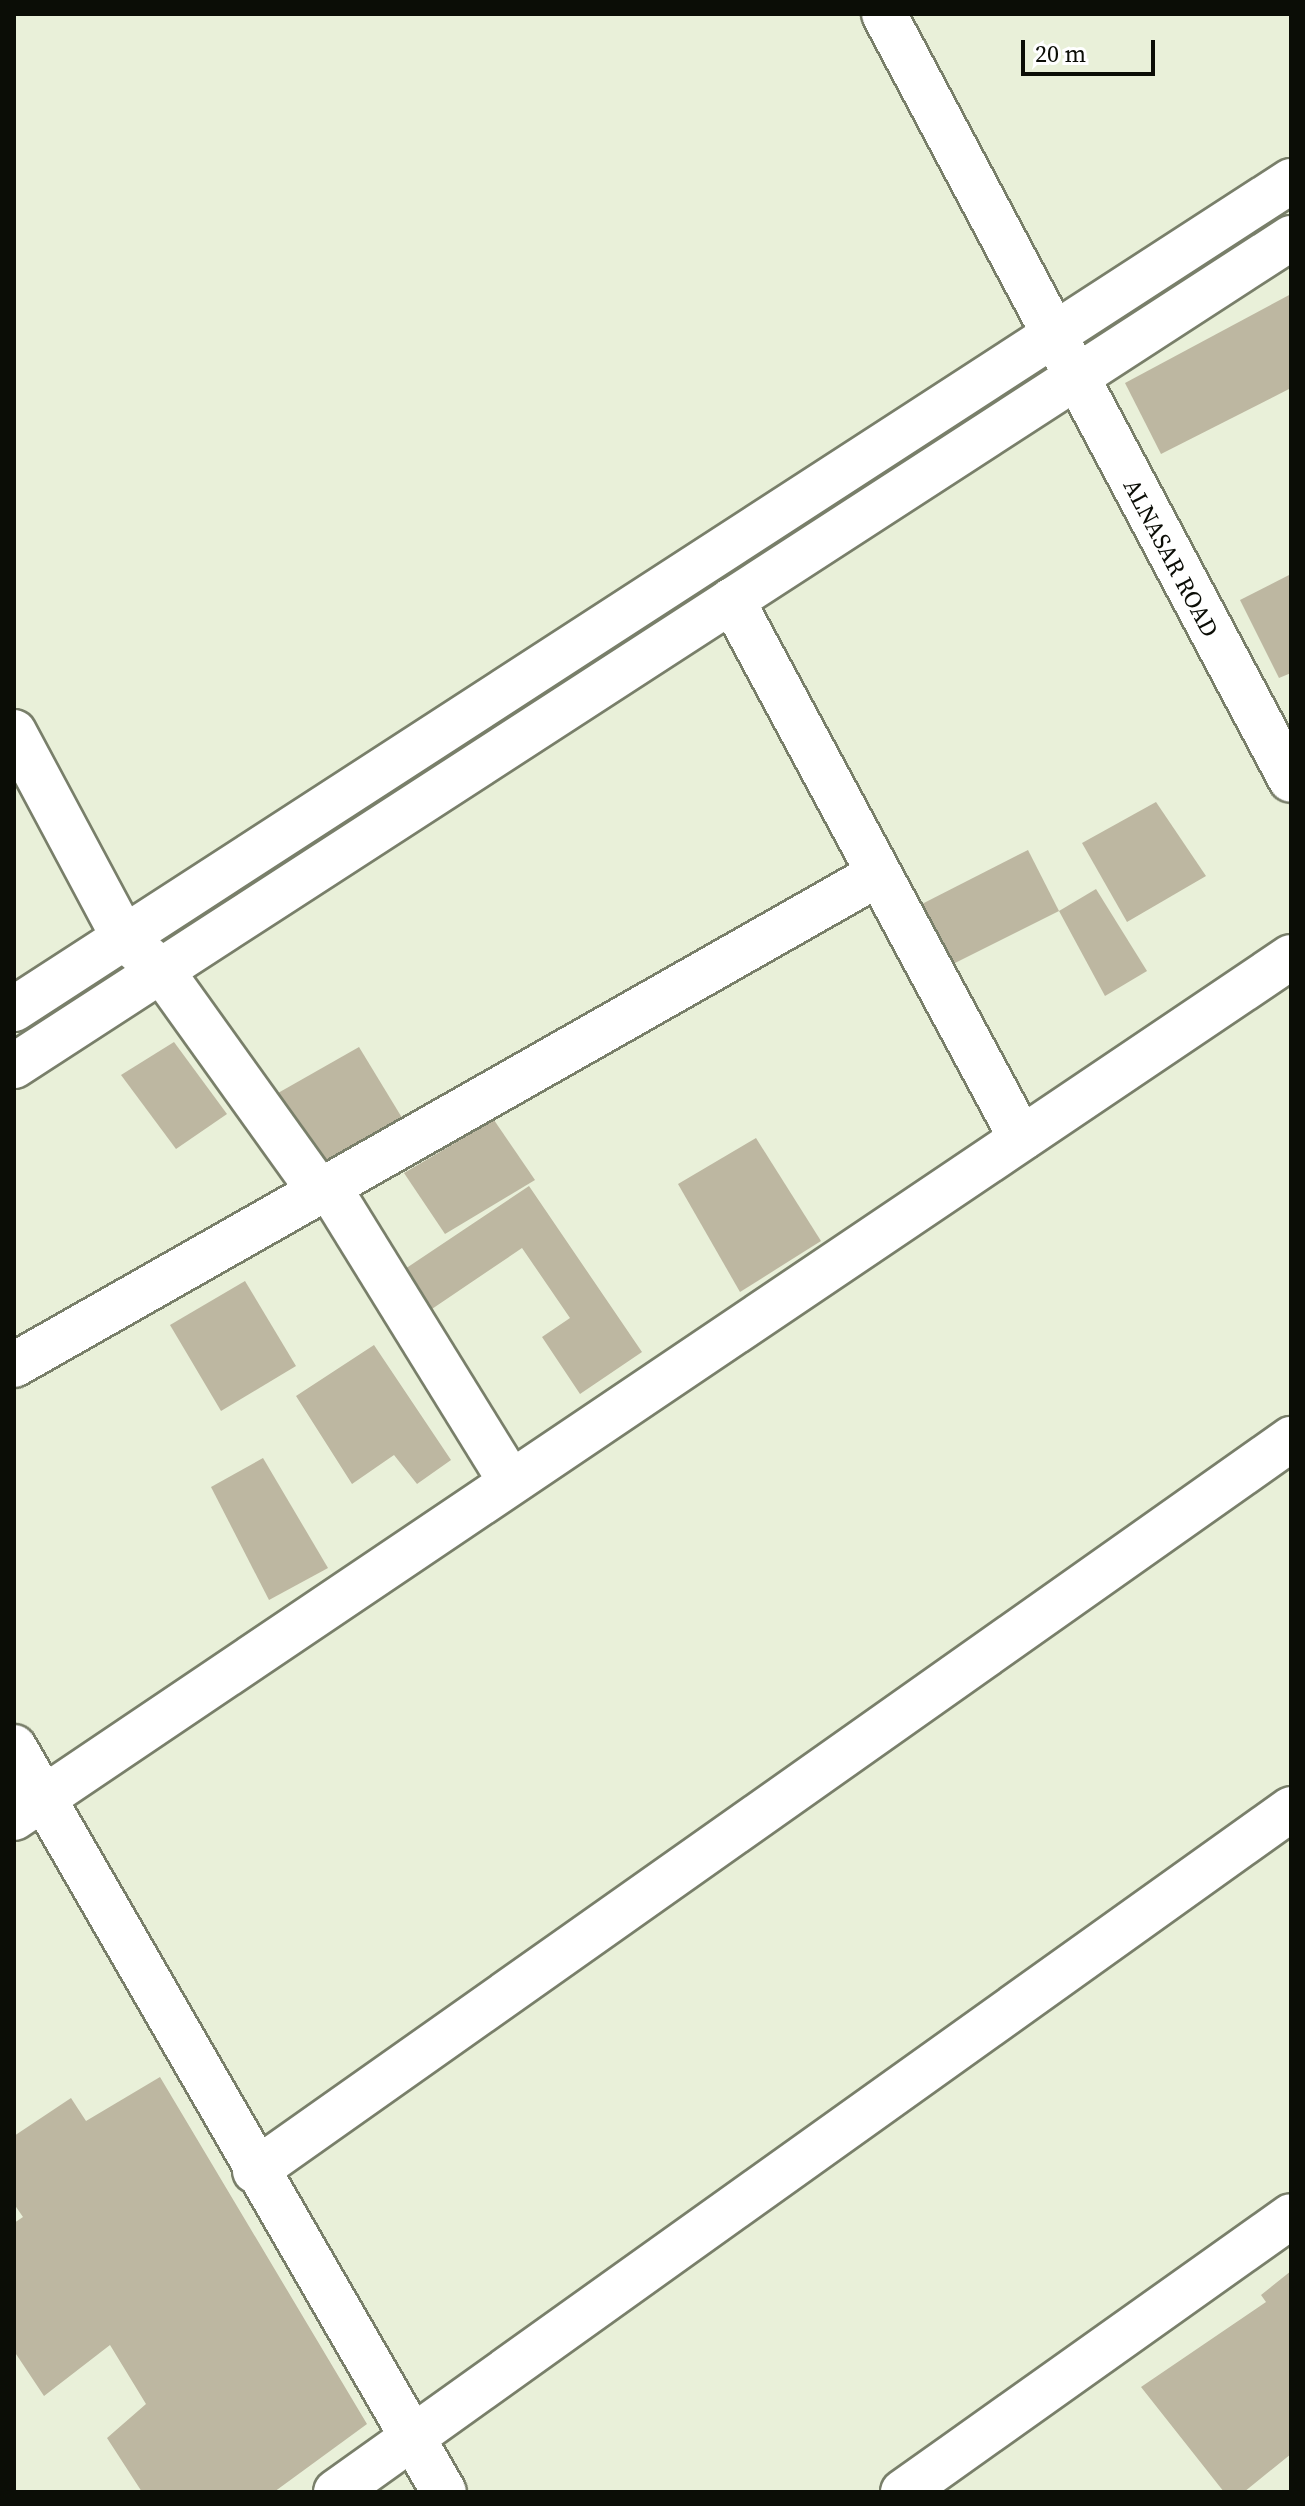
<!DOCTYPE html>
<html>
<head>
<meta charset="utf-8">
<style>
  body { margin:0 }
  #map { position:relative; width:1305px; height:2506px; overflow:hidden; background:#e9f0d9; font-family:"Source Serif 4",serif }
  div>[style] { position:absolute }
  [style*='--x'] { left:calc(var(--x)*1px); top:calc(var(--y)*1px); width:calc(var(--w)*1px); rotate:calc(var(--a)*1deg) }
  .building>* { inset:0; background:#bdb7a1 }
  .roads { filter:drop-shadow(2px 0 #797f6a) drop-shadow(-2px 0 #797f6a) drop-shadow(0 2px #797f6a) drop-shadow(0 -2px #797f6a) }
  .minor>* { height:44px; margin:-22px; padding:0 22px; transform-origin:22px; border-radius:22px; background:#fff }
  .tertiary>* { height:44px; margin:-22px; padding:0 22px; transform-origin:22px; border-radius:22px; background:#fff }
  span { translate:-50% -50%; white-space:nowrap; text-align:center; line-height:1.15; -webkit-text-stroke:7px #fff; paint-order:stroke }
  .street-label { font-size:24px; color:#0b0d06 }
  .frame { position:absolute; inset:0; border:16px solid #0b0d06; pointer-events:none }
  .scale { position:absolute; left:1021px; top:40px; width:134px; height:36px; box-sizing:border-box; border:4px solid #0b0d06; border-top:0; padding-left:10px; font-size:24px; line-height:28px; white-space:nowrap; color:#0b0d06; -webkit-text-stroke:6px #fff; paint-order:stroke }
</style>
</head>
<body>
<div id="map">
  <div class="building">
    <i style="clip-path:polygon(1291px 294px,1291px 388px,1161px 454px,1125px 383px)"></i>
    <i style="clip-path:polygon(1291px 574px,1291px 673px,1279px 678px,1240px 600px)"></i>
    <i style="clip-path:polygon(1156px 802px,1206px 876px,1127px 922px,1082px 843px)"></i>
    <i style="clip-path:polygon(1028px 850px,1059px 911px,949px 966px,918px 906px)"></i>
    <i style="clip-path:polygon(1096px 889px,1147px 971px,1105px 996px,1059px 911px)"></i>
    <i style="clip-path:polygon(174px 1042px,227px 1114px,176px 1149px,121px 1075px)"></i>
    <i style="clip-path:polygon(359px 1047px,404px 1121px,317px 1170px,271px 1097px)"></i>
    <i style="clip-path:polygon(494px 1120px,535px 1180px,445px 1234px,404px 1173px)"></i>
    <i style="clip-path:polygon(756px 1138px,821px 1241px,740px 1292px,678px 1184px)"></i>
    <i style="clip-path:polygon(529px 1186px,642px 1352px,580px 1394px,542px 1337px,570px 1318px,522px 1248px,426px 1313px,399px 1273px)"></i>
    <i style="clip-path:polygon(245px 1281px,296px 1366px,221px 1411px,170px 1325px)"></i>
    <i style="clip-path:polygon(374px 1345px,451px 1460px,417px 1484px,394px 1455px,352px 1484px,296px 1396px)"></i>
    <i style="clip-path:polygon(263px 1458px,328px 1568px,269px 1600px,211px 1487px)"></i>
    <i style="clip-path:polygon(160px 2077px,367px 2424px,274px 2492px,142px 2492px,107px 2438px,146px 2404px,110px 2345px,44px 2396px,14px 2351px,14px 2223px,23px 2217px,14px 2204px,14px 2136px,71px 2098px,86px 2121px)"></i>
    <i style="clip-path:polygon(1291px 2271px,1291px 2454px,1244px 2492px,1224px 2492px,1141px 2387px,1266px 2302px,1261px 2295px)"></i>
  </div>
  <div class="roads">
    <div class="minor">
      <i style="--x:884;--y:14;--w:867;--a:62.02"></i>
      <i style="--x:732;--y:600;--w:611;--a:61.76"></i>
      <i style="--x:14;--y:732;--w:234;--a:61.9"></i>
      <i style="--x:124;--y:938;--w:49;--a:40.9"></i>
      <i style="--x:161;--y:970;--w:272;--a:54.4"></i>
      <i style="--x:328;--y:1186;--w:348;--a:58.3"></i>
      <i style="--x:14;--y:1365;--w:992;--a:-29.59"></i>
      <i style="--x:14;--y:1747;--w:860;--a:60.01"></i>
      <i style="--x:14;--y:1818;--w:1540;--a:-33.99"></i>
      <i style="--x:255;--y:2171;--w:1269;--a:-35.24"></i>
      <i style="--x:336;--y:2492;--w:1174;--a:-35.57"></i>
      <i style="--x:903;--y:2492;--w:476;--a:-35.4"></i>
    </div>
    <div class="tertiary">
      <i style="--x:14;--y:1009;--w:1522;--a:-32.96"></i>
      <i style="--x:14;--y:1066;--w:1522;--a:-32.96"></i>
    </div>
  </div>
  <div class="street-label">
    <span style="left:1171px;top:558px;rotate:62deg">ALNASAR ROAD</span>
  </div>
  <div class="frame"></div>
  <div class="scale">20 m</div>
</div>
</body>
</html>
